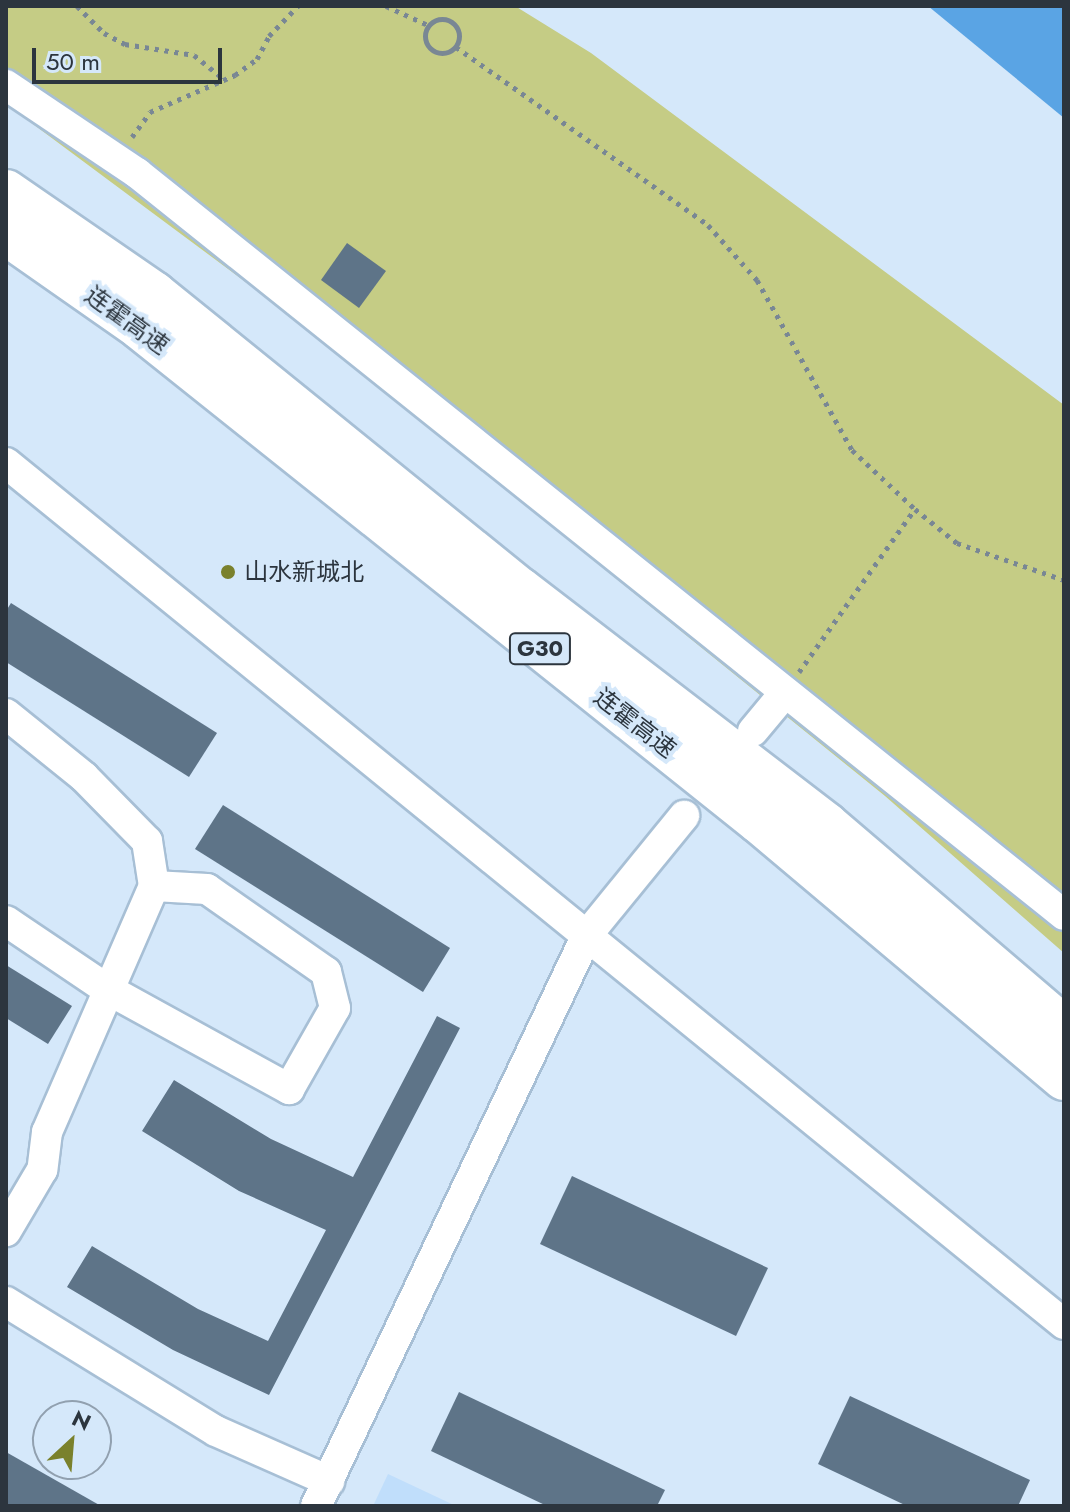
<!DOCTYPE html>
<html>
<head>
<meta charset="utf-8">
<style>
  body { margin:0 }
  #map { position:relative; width:1070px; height:1512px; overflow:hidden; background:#d5e8fa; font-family:Jost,"Noto Sans SC",sans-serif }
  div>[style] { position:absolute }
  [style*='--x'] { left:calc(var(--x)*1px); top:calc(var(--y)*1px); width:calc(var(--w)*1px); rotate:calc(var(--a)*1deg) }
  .built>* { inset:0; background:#c0defb }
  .green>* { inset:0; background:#c5cc85 }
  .water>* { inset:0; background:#5aa4e4 }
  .building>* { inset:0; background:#5e7488 }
  .path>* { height:5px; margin-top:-2.5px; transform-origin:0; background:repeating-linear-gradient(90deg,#798794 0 4px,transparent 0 10px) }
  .path>.ring { margin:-2.5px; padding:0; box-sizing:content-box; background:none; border:5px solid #798794; border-radius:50% }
  .roads { filter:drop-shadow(2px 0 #a7bfd5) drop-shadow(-2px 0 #a7bfd5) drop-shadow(0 2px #a7bfd5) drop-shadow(0 -2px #a7bfd5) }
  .minor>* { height:30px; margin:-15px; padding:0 15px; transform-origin:15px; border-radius:15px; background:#fff }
  .highway>* { height:44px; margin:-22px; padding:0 22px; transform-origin:22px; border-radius:22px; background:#fff }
  .dots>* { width:22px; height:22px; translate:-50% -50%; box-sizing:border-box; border:4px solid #d5e8fa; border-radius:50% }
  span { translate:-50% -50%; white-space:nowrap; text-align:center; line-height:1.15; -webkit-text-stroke:8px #d5e8fa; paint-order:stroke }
  .shield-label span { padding:2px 6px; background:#d5e8fa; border:2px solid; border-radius:6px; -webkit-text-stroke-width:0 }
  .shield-label { font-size:22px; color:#2c353e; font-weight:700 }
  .street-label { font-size:24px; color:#2c353e }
  .poi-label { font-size:24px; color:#2c353e }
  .left { translate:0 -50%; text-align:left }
  .frame { position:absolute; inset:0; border:8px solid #2c353e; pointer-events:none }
  .north { position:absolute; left:32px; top:1400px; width:80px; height:80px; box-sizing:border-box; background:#d5e8fa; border:2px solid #91a0af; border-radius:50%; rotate:26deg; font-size:22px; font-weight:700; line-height:32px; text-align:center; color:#2c353e }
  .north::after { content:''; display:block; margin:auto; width:28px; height:36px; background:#7a812c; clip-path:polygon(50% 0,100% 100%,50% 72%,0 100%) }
  .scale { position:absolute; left:32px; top:48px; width:190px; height:36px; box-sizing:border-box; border:4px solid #2c353e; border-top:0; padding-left:10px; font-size:24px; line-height:28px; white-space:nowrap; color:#2c353e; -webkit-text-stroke:6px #d5e8fa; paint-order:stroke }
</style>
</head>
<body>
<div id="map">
  <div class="built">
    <i style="clip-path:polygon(388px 1474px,456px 1506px,373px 1506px)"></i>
  </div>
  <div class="green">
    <i style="clip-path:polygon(6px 6px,515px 6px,591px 53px,1064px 405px,1064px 953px,885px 796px,294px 318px,6px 104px)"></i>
  </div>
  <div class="water">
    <i style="clip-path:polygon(928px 6px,1064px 6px,1064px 118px)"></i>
  </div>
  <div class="building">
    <i style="clip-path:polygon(347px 243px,386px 271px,359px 308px,321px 280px)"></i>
    <i style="clip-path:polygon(11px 603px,217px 733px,189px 777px,6px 662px,6px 611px)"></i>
    <i style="clip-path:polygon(223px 805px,450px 948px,423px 992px,195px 849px)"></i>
    <i style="clip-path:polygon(6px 965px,72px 1006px,48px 1044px,6px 1018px)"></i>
    <i style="clip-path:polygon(437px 1016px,460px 1028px,269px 1395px,173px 1350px,67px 1287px,92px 1246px,198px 1309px,268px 1341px,326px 1230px,239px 1191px,142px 1131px,174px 1080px,271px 1139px,353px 1177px)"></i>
    <i style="clip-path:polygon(572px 1176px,768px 1268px,736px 1336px,540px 1244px)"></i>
    <i style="clip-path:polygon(459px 1392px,665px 1490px,657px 1506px,547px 1506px,431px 1451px)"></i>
    <i style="clip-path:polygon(850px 1396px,1030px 1480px,1018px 1506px,907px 1506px,818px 1464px)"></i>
    <i style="clip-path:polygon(6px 1452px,101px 1506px,6px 1506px)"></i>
  </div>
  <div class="path">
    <i style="--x:77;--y:6;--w:38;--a:45"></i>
    <i style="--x:104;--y:33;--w:24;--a:28"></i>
    <i style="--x:125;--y:44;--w:70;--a:9.1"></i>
    <i style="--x:194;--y:55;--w:38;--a:39"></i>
    <i style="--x:386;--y:6;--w:46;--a:24.3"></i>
    <i class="ring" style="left:425px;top:19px;width:29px;height:29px"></i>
    <i style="--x:456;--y:47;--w:309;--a:35.2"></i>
    <i style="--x:708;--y:225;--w:74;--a:48.3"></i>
    <i style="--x:757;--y:280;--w:195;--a:60.8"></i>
    <i style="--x:852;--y:450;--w:86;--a:43.1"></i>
    <i style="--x:915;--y:509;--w:54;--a:39"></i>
    <i style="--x:957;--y:543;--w:113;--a:19.1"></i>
    <i style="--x:132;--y:137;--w:31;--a:-54"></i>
    <i style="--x:150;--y:112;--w:93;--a:-23.5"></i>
    <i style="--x:235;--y:75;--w:27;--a:-36"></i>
    <i style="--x:257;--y:59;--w:26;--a:-62"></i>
    <i style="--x:269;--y:36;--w:42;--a:-46"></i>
    <i style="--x:799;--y:672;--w:200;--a:-54.6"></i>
  </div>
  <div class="roads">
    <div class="minor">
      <i style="--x:6;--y:85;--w:158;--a:33.9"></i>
      <i style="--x:137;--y:173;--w:1187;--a:38.67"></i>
      <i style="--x:6;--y:463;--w:1364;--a:39.14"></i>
      <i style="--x:6;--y:714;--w:100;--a:38.9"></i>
      <i style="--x:84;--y:777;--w:90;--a:45.5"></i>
      <i style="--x:147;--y:841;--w:46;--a:81.2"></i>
      <i style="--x:154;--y:886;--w:268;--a:113.5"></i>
      <i style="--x:47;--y:1132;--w:38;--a:97"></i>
      <i style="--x:42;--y:1170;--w:71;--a:120.5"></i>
      <i style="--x:753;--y:731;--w:47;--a:-50.2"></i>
      <i style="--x:6;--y:921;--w:122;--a:34"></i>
      <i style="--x:107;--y:989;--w:208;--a:28.8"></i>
      <i style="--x:289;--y:1089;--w:93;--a:-60.4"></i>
      <i style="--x:335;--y:1008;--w:37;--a:-104"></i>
      <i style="--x:326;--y:972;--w:145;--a:-145.1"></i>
      <i style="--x:207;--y:889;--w:53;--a:-176.8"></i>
      <i style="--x:6;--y:1302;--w:246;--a:31.6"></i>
      <i style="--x:216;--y:1431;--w:124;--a:23.9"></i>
      <i style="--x:316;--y:1506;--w:632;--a:-64.61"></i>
      <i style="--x:587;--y:935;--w:154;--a:-50.8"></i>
    </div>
    <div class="highway">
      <i style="--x:6;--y:192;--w:180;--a:34.6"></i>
      <i style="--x:154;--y:294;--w:471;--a:39"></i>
      <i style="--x:520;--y:590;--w:386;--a:37.5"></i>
      <i style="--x:826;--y:825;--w:313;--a:40.5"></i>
      <i style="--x:6;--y:233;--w:164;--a:35"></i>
      <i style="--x:140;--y:327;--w:792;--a:38.59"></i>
      <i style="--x:759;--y:821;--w:399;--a:40.1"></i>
    </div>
  </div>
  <div class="dots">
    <i style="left:228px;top:572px;background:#7a812c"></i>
  </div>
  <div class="shield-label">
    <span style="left:540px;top:649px">G30</span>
  </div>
  <div class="street-label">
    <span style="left:127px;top:320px;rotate:36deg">连霍高速</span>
    <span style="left:635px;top:723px;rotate:38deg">连霍高速</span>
  </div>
  <div class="poi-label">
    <span class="left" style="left:244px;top:572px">山水新城北</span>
  </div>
  <div class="frame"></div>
  <div class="north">N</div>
  <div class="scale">50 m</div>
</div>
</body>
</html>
